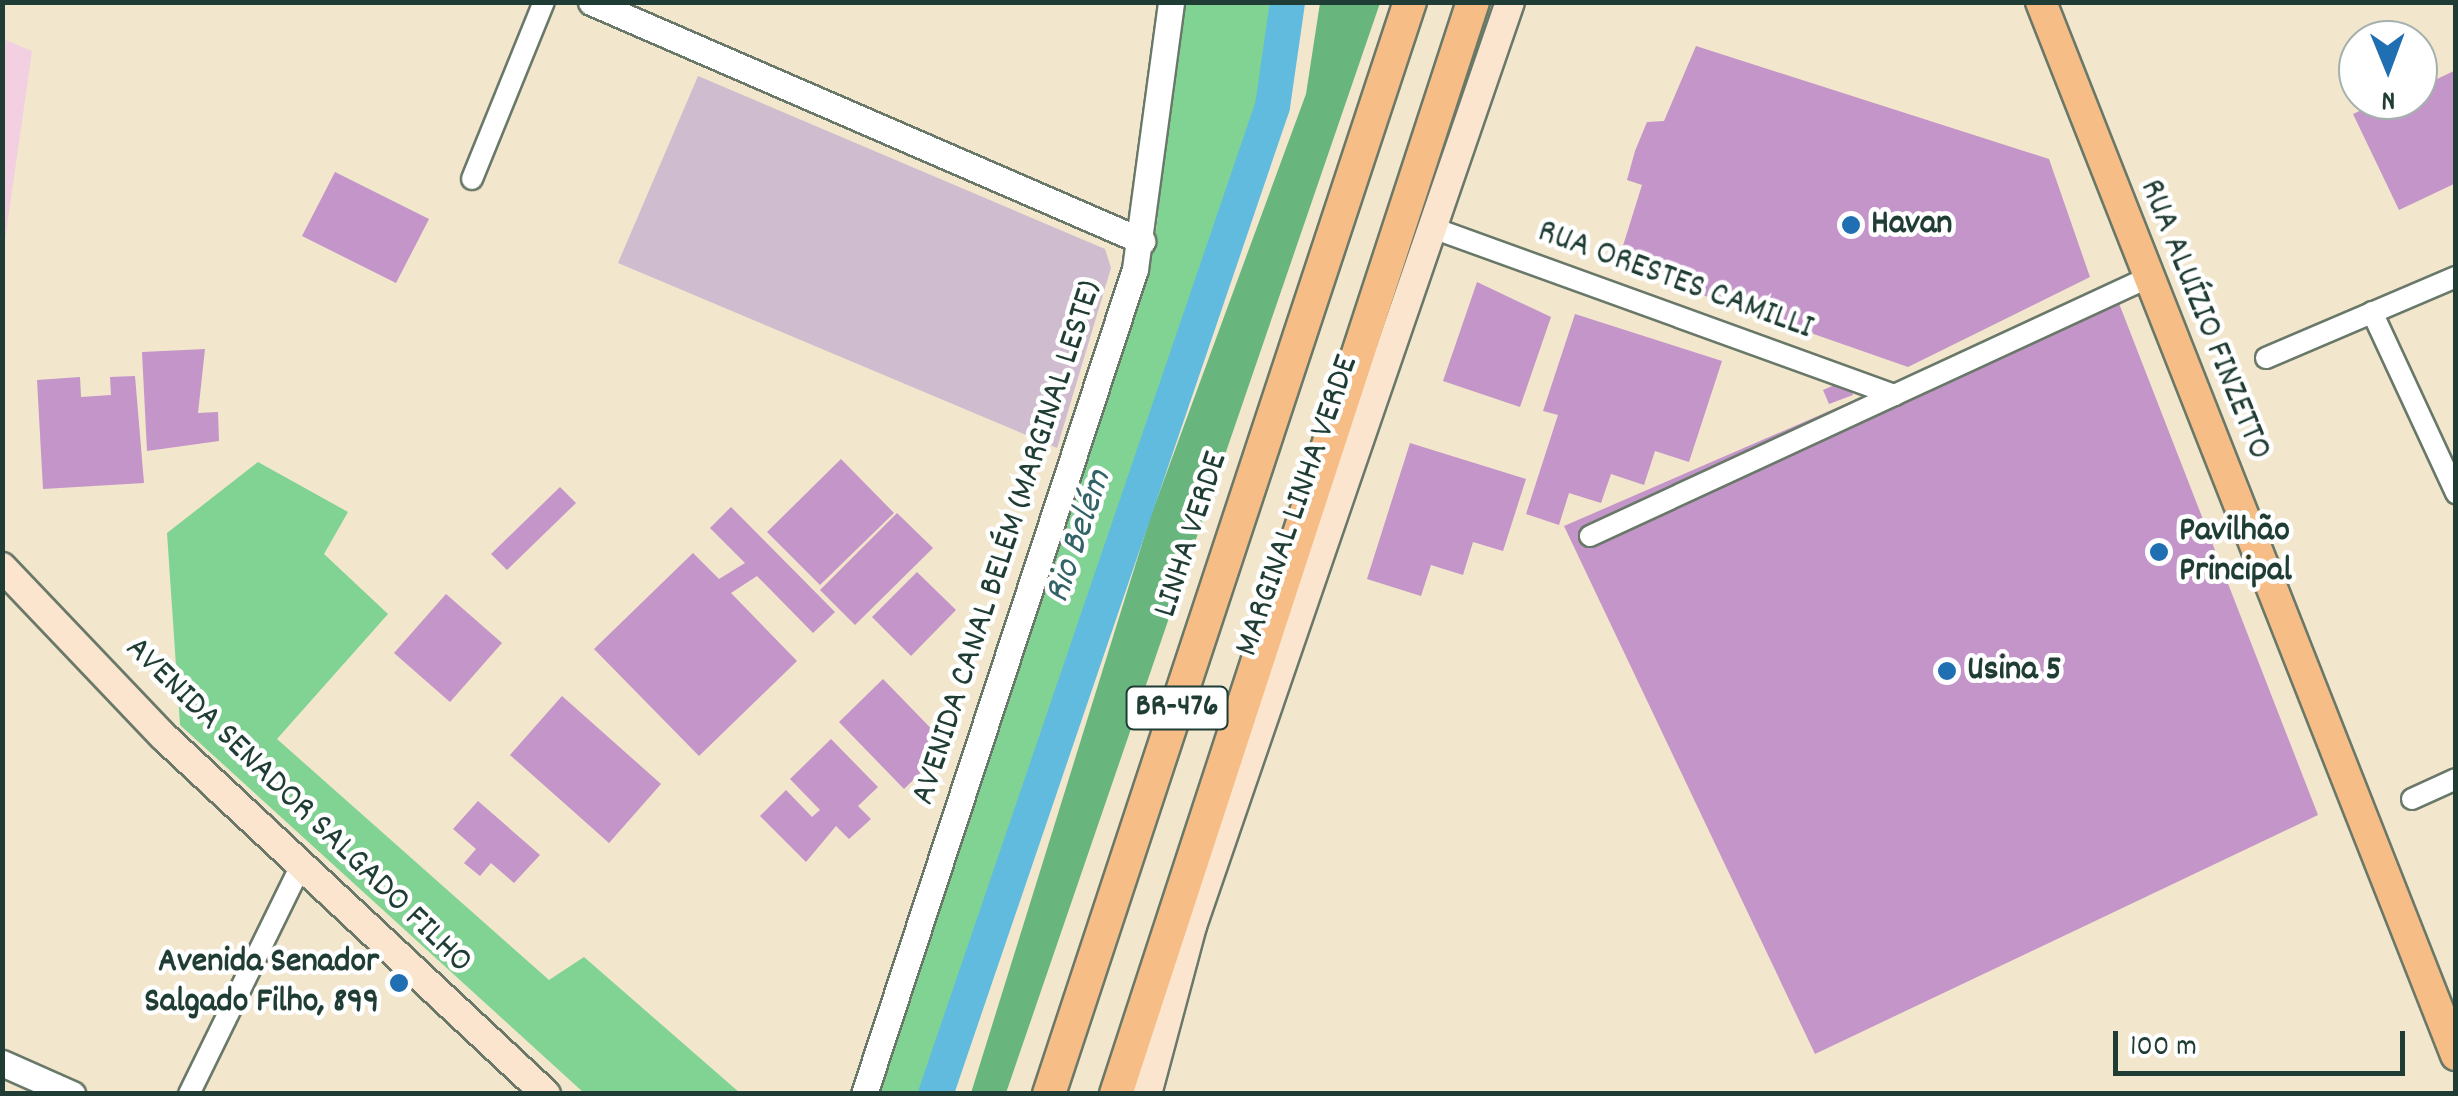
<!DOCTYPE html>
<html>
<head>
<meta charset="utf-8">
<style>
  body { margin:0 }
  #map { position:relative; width:2458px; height:1096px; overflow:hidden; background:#f2e6cc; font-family:Dekko,sans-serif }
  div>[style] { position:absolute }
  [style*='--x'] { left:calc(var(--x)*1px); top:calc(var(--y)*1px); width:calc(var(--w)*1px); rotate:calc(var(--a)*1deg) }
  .built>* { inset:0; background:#f2cfe1 }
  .industrial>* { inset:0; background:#cfbdcf }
  .green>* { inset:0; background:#81d394 }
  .forest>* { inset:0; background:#68b57e }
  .river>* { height:35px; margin:-17.5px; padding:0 17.5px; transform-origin:17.5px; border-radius:17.5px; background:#60bbde }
  .building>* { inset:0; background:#c395c8 }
  .roads { filter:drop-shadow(2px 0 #697869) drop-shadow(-2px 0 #697869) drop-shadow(0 2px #697869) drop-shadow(0 -2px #697869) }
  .minor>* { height:20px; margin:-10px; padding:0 10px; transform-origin:10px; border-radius:10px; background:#fff }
  .tertiary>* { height:25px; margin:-12.5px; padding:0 12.5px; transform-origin:12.5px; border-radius:12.5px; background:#fff }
  .secondary>* { height:28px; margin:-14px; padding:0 14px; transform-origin:14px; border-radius:14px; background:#fbe5cf }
  .primary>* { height:30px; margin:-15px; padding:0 15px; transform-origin:15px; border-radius:15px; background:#f6be86 }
  .trunk>* { height:32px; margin:-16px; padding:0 16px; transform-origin:16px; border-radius:16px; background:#f6be86 }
  .dots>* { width:28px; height:28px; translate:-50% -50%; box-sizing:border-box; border:5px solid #fff; border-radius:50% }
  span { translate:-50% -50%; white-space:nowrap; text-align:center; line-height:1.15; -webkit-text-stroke:9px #fff; paint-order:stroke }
  .shield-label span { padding:2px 8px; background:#fff; border:2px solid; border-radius:8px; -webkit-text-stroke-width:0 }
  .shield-label { font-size:32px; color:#1f3d34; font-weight:700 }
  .poi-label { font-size:35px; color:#1f3d34; font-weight:700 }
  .left { translate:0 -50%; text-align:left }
  .right { translate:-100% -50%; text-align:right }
  .street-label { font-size:35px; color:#1f3d34 }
  .water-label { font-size:38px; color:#326367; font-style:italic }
  .frame { position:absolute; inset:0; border:5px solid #1f3d34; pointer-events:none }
  .north { position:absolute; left:2338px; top:20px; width:100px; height:100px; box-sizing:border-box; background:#fff; border:2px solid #a5b1ae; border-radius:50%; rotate:179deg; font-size:28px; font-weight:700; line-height:40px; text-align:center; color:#1f3d34 }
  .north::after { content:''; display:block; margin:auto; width:35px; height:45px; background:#1f6fb2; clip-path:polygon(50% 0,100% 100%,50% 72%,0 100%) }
  .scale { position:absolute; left:2113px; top:1031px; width:292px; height:45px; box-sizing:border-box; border:5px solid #1f3d34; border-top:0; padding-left:12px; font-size:30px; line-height:35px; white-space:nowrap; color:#1f3d34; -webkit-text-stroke:8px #fff; paint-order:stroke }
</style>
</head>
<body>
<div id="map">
  <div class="built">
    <i style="clip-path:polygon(3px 39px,32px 51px,3px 254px)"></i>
  </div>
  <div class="industrial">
    <i style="clip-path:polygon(698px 76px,1105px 249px,1111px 268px,1057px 448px,618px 263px)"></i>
  </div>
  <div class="green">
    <i style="clip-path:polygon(1182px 3px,1275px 3px,1263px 102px,925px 1093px,879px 1094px,1155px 240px)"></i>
    <i style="clip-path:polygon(258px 462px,348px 512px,324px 554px,388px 614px,277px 739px,549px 980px,584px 957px,740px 1093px,584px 1093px,180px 725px,167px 533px)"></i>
  </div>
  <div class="forest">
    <i style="clip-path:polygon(1320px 3px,1380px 3px,1006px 1093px,971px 1093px,1150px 518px,1306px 94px)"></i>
  </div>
  <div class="river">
    <i style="--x:935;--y:1094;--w:1044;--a:-71.17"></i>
    <i style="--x:1272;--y:106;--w:105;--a:-81.8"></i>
  </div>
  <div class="building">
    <i style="clip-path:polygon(1696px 46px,2049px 159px,2090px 277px,1908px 367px,1617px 265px,1642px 185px,1627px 180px,1635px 151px,1647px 122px,1664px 121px)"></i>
    <i style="clip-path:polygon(2456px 70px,2456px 183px,2399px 210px,2353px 114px,2383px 100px,2418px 100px,2418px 88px)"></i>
    <i style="clip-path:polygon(335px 172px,429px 219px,396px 283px,302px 236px)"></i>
    <i style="clip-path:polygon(1477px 282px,1551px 317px,1520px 407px,1443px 381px)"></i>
    <i style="clip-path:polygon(2113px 288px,2318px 815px,1815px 1054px,1564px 526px)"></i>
    <i style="clip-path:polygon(1575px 314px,1722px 361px,1689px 462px,1655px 451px,1644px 485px,1611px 474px,1601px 503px,1569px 493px,1559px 525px,1526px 514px,1558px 415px,1543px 411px)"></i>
    <i style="clip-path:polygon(205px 349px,198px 413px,218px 412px,219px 441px,147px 451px,142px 352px)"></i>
    <i style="clip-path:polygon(135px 376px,144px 483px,43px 489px,37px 380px,80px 377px,81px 397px,111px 395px,110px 377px)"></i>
    <i style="clip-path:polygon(1846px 380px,1853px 395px,1829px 404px,1823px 390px)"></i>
    <i style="clip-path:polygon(1410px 443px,1526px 479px,1503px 551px,1473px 542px,1463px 575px,1431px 565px,1421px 596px,1367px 579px)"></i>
    <i style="clip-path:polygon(841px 459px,894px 513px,820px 585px,767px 532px)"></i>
    <i style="clip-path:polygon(560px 487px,576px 503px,507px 570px,491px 554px)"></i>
    <i style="clip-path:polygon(731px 507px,835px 612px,813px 633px,757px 576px,731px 593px,797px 661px,699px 756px,594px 649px,693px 553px,719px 579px,745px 563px,710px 528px)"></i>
    <i style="clip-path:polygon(897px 513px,933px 548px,855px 625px,820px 590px)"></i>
    <i style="clip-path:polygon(917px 572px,956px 610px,911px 656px,872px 617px)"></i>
    <i style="clip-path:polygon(446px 594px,502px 643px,450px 702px,394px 653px)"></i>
    <i style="clip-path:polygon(883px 679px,948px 746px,904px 789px,839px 722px)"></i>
    <i style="clip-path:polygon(562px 696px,661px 784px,609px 843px,510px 755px)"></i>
    <i style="clip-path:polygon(831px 739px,878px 787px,858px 806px,871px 819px,849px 839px,836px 826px,806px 862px,760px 816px,786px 790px,812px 817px,820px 810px,790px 779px)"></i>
    <i style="clip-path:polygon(478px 801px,540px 855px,514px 883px,491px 863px,480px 876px,464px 863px,476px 849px,453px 829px)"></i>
  </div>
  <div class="roads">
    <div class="minor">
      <i style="--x:472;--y:179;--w:191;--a:-67.9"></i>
      <i style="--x:1433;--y:228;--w:491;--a:19.9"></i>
      <i style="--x:2372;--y:312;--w:200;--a:65.1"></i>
      <i style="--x:2266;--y:358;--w:207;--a:-23.1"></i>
      <i style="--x:1590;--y:536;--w:612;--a:-24.85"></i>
      <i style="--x:2412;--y:799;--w:48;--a:-24.4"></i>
      <i style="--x:189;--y:1094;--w:255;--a:-63.9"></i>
    </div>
    <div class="tertiary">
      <i style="--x:591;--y:2;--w:601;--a:23.45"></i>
      <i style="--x:2;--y:1063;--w:77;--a:23.9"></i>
      <i style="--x:864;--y:1094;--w:868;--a:-71.82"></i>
      <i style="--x:1135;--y:269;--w:269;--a:-82.3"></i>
    </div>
    <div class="secondary">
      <i style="--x:2;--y:567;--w:233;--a:46.4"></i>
      <i style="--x:163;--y:736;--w:524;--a:43.07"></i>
      <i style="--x:1147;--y:1094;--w:174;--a:-75"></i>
      <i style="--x:1192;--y:926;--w:977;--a:-71.01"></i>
    </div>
    <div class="primary">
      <i style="--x:2041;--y:2;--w:1132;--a:68.49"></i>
    </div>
    <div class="trunk">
      <i style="--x:1049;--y:1094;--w:1150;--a:-71.71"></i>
      <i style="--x:1116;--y:1094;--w:1149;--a:-71.9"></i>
    </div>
  </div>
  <div class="dots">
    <i style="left:1851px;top:225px;background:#1f6fb2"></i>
    <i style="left:2159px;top:552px;background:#1f6fb2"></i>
    <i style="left:1947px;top:671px;background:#1f6fb2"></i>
    <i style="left:399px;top:983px;background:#1f6fb2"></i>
  </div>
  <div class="shield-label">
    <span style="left:1177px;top:708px">BR-476</span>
  </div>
  <div class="poi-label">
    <span class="left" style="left:1871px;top:225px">Havan</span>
    <span class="left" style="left:2179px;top:552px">Pavilhão<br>Principal</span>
    <span class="left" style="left:1967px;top:671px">Usina 5</span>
    <span class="right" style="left:379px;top:983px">Avenida Senador<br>Salgado Filho, 899</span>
  </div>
  <div class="street-label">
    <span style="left:1675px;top:281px;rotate:20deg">RUA ORESTES CAMILLI</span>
    <span style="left:2204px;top:320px;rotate:68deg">RUA ALUÍZIO FINZETTO</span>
    <span style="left:1298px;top:506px;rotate:-71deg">MARGINAL LINHA VERDE</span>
    <span style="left:1192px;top:535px;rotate:-72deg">LINHA VERDE</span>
    <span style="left:1008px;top:543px;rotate:-72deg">AVENIDA CANAL BELÉM (MARGINAL LESTE)</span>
    <span style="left:298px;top:806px;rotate:44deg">AVENIDA SENADOR SALGADO FILHO</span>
  </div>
  <div class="water-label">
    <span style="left:1080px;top:537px;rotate:-71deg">Rio Belém</span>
  </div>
  <div class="frame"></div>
  <div class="north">N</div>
  <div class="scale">100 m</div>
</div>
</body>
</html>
